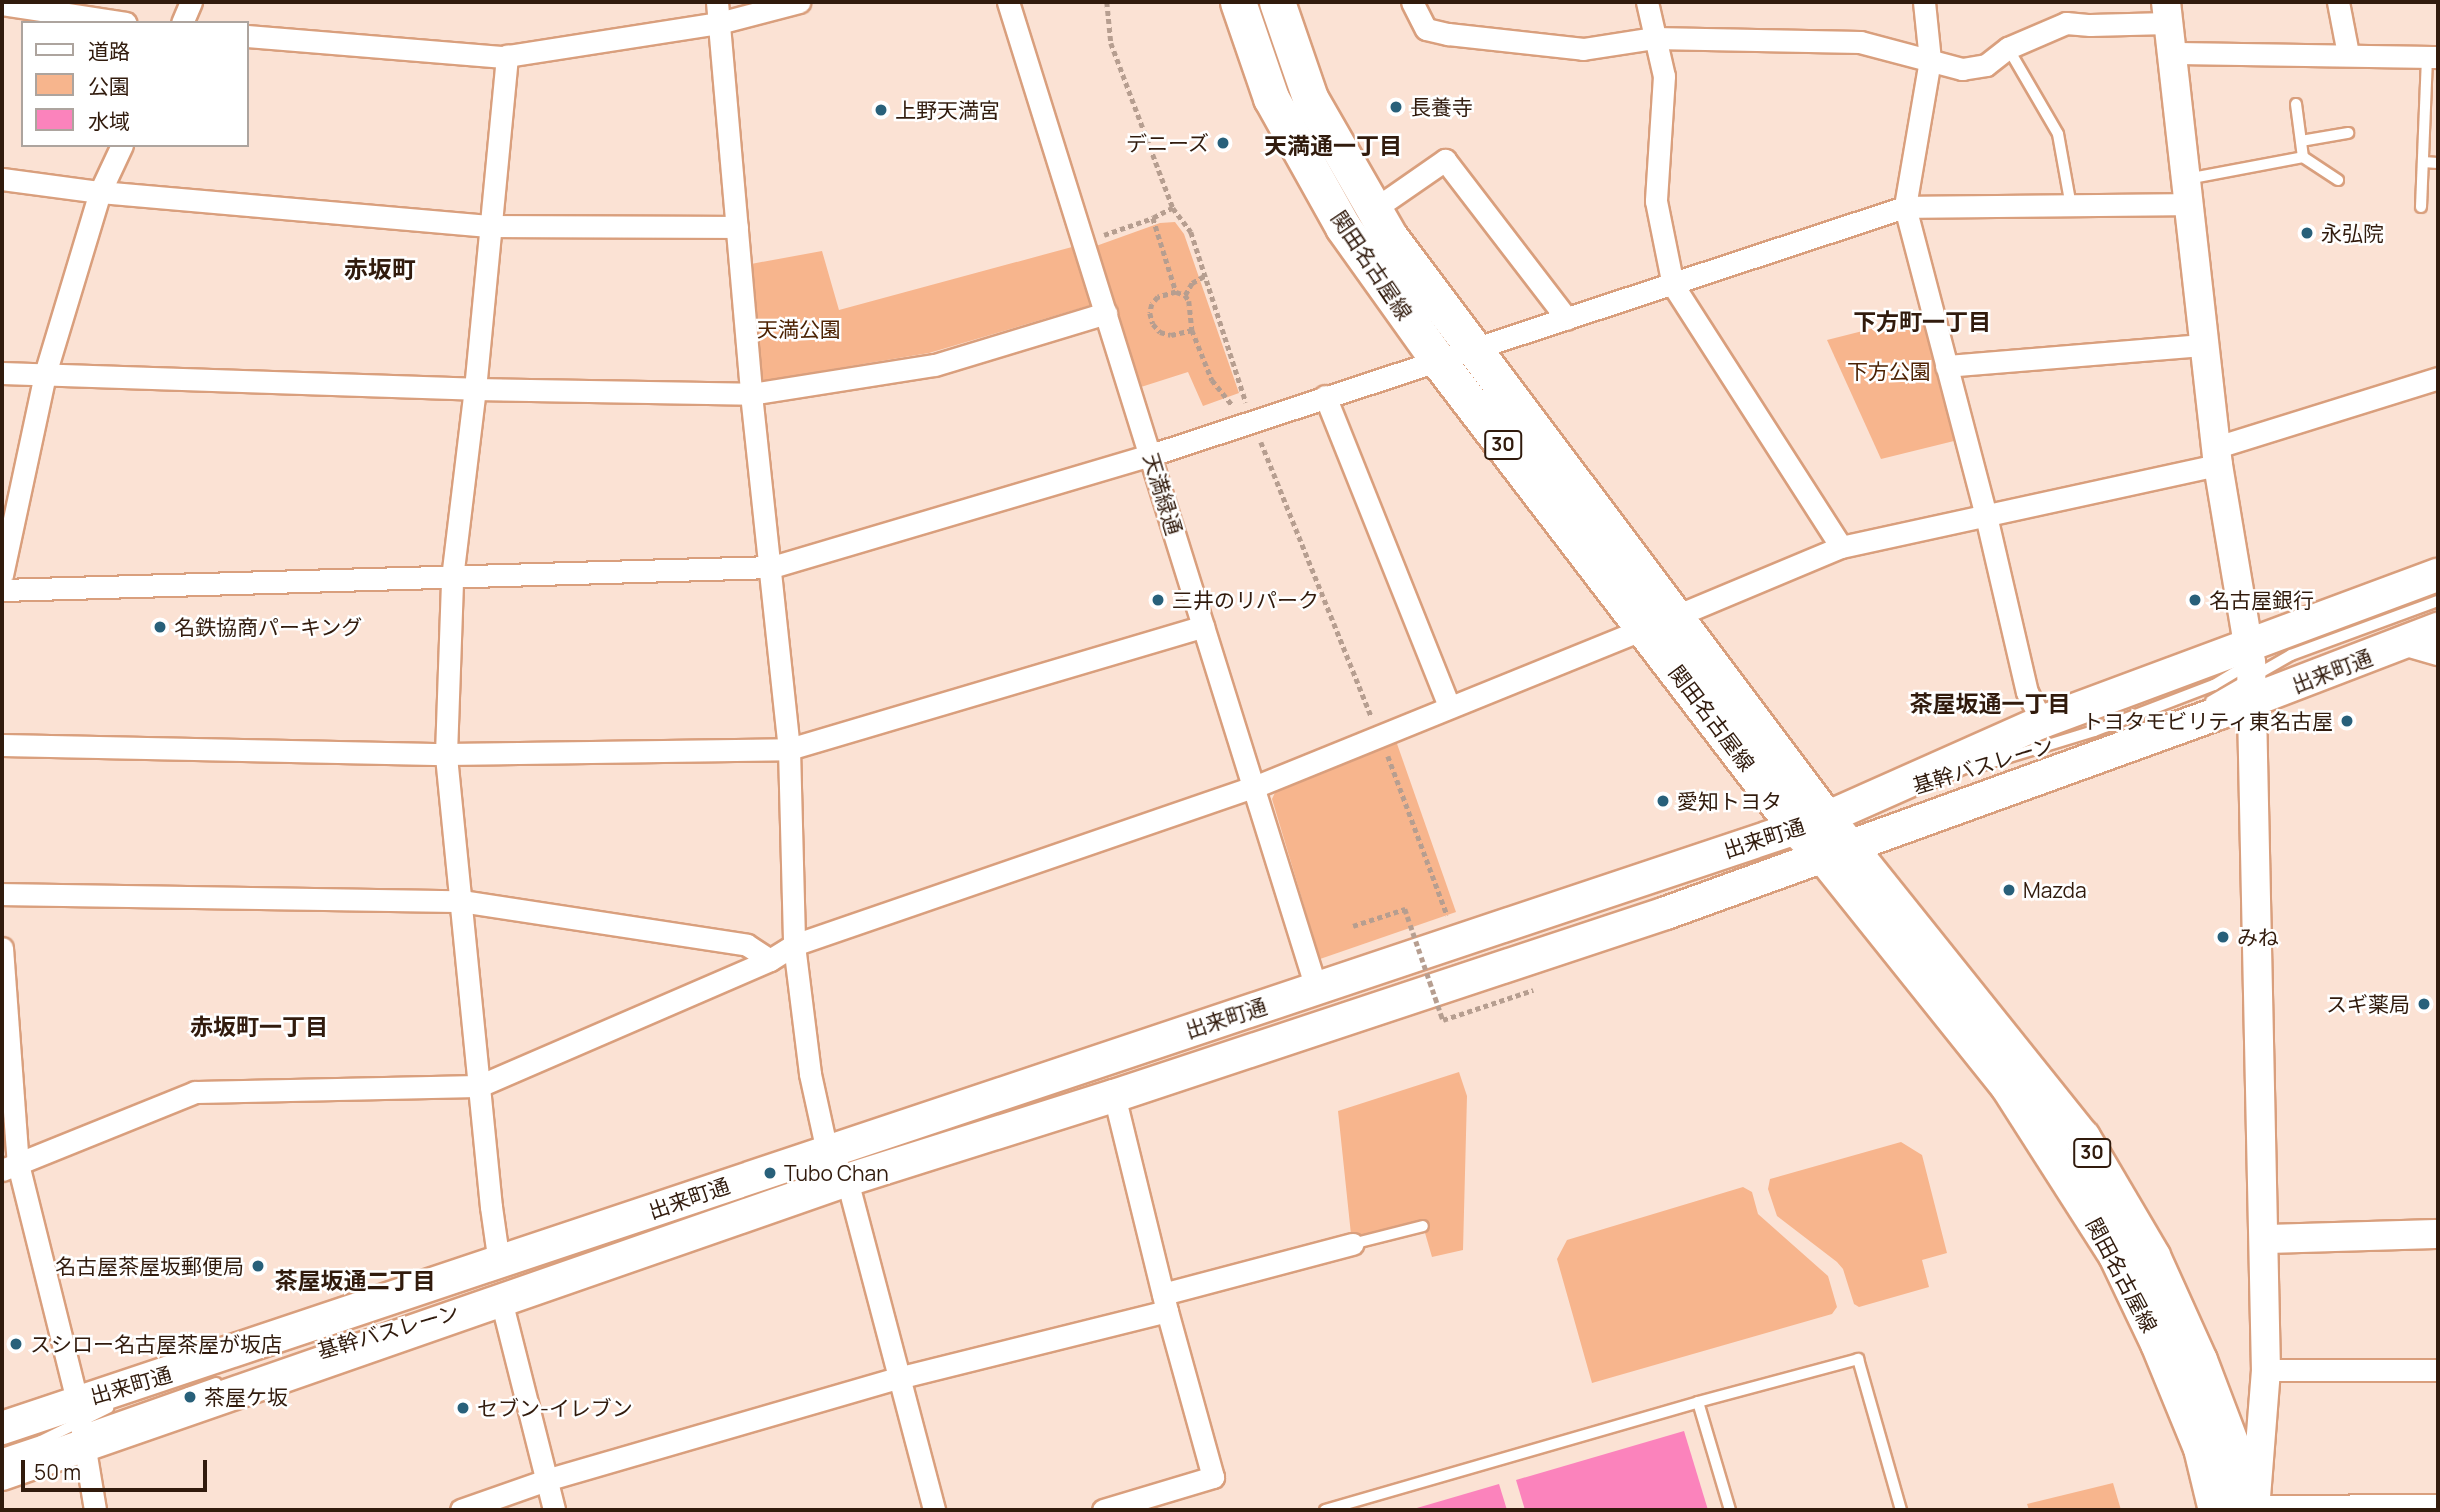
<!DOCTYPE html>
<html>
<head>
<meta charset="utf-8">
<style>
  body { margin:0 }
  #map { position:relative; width:2440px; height:1512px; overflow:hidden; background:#fbe2d4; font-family:Manrope,"Noto Sans JP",sans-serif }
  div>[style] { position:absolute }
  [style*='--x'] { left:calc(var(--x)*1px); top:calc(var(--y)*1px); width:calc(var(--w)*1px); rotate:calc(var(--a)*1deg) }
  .green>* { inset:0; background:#f7b58d }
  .water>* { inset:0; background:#fb83bc }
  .path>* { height:4.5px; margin-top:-2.25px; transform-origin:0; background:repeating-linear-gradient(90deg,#b69e90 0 5px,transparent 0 8.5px) }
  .roads { filter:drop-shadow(2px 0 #d99f7d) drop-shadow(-2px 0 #d99f7d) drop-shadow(0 2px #d99f7d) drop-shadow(0 -2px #d99f7d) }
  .service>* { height:10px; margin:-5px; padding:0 5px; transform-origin:5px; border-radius:5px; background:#fff }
  .minor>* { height:21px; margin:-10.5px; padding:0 10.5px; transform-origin:10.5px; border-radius:10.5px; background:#fff }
  .tertiary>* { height:28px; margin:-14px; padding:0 14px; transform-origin:14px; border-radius:14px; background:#fff }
  .secondary>* { height:32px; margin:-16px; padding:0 16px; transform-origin:16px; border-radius:16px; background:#fff }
  .primary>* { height:35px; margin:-17.5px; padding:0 17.5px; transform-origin:17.5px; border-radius:17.5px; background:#fff }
  .path-bridge>* { height:4.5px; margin-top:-2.25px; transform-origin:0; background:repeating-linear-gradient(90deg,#b69e90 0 5px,transparent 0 8.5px) }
  .dots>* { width:19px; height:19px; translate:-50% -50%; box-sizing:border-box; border:4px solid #fff; border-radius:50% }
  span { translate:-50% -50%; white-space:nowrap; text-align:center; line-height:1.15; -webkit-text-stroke:5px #fff; paint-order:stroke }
  .shield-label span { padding:2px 5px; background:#fff; border:2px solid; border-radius:5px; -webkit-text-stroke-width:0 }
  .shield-label { font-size:19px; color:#311b0d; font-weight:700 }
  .poi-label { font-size:21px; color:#311b0d }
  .left { translate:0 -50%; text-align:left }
  .right { translate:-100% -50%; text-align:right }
  .street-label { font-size:21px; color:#311b0d }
  .park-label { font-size:21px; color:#4d2304 }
  .neighbourhood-label { font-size:23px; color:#311b0d; font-weight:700 }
  .quarter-label { font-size:24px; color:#311b0d; font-weight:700 }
  .frame { position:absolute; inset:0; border:4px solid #311b0d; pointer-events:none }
  .legend { position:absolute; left:21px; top:21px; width:228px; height:126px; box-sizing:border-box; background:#fff; border:2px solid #ada49e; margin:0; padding:9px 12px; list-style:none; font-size:21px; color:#311b0d }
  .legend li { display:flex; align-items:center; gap:14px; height:35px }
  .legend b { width:35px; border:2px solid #ada49e }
  .scale { position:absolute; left:21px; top:1460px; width:186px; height:32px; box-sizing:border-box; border:4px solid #311b0d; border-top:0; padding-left:9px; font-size:21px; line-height:24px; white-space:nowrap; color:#311b0d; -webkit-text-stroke:5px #fff; paint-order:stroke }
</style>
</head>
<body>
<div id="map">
  <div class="green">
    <i style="clip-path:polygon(1175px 222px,1184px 234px,1239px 393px,1203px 406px,1188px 372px,1141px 387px,1096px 246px,1160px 223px)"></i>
    <i style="clip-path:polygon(1072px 247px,1091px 305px,929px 353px,760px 381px,751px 264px,822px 251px,839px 310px)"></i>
    <i style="clip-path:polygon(1922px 316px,1954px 441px,1881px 459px,1827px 340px)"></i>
    <i style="clip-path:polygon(1395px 738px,1456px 912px,1320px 959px,1272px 799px,1278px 786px)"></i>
    <i style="clip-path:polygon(1459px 1072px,1467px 1096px,1463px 1250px,1432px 1257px,1423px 1226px,1352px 1244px,1338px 1111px)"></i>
    <i style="clip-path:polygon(1901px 1142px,1922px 1155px,1947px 1253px,1922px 1260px,1929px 1287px,1859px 1307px,1854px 1304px,1843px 1269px,1837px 1262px,1777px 1216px,1768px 1189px,1770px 1179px)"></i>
    <i style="clip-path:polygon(1743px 1187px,1752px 1192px,1758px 1214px,1828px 1276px,1837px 1307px,1832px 1314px,1592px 1383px,1557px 1259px,1567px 1240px)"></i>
    <i style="clip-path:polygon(2113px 1483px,2121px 1510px,2029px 1510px,2027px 1504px)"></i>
  </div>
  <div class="water">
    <i style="clip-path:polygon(1684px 1431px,1708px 1510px,1525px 1510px,1516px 1480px)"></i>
    <i style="clip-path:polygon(1499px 1484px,1507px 1510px,1410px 1510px)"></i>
  </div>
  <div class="path">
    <i style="--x:1107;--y:2;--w:41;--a:84.4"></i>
    <i style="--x:1111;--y:43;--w:176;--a:69.4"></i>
    <i style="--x:1173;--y:208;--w:30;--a:53"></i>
    <i style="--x:1191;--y:232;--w:179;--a:72.1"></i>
    <i style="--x:1173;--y:208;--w:22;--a:153"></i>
    <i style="--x:1153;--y:218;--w:77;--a:72.7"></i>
    <i style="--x:1176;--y:292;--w:9;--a:18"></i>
    <i style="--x:1185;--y:295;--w:7;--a:56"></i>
    <i style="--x:1189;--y:301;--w:29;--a:84"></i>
    <i style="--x:1192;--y:330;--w:54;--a:68.2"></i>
    <i style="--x:1212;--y:380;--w:33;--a:51"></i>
    <i style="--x:1104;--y:235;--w:52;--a:-19.1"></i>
    <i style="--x:1176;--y:292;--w:19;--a:164"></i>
    <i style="--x:1158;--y:297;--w:9;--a:131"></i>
    <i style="--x:1152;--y:304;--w:9;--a:103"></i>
    <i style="--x:1150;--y:313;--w:11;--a:75"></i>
    <i style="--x:1153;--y:324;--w:11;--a:49"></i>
    <i style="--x:1160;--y:332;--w:11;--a:15"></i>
    <i style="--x:1171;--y:335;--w:22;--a:-13"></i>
    <i style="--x:1185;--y:295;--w:14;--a:-60"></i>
    <i style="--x:1192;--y:283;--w:16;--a:-30"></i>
    <i style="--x:1261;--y:442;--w:295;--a:68.1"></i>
    <i style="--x:1388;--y:756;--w:170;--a:69.6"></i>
    <i style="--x:1353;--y:926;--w:55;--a:-18.1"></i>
    <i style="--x:1443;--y:1020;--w:95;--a:-18.4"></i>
  </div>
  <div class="roads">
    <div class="service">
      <i style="--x:2008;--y:48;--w:99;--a:59.8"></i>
      <i style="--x:2058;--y:134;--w:73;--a:79.8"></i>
      <i style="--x:2296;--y:104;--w:53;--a:82.5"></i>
      <i style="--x:2301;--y:141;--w:48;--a:-9.7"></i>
      <i style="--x:2423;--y:162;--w:15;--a:4"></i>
      <i style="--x:2187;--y:179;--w:118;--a:-10.7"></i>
      <i style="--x:2303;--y:157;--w:42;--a:33.3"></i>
      <i style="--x:2421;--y:207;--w:151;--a:-87.7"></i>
      <i style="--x:2211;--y:701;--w:92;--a:-29.9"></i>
      <i style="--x:2291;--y:655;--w:157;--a:-20.2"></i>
      <i style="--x:1973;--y:768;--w:127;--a:-17"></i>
      <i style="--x:2094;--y:731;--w:129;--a:-21"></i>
      <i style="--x:2214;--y:685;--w:41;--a:-31"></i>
      <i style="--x:1352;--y:1244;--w:73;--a:-14.2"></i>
      <i style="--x:1698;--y:1402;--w:166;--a:-15"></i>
      <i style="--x:1858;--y:1359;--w:157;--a:74.1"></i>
      <i style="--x:89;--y:1428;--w:135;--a:-19.5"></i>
      <i style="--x:2;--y:1454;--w:41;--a:-18.4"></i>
      <i style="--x:41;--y:1441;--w:75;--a:-26.2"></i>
      <i style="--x:1325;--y:1510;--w:388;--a:-16.1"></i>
      <i style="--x:1698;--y:1402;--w:113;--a:73.5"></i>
    </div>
    <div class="minor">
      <i style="--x:717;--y:2;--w:393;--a:85"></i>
      <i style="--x:751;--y:394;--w:357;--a:83.9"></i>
      <i style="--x:789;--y:749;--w:196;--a:88.5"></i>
      <i style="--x:794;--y:945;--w:130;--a:82.9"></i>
      <i style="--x:810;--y:1074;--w:79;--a:77.6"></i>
      <i style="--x:827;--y:1151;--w:35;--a:55"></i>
      <i style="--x:847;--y:1180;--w:341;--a:75.2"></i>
      <i style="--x:1008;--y:2;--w:1033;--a:72.65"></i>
      <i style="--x:1412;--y:2;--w:30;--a:63"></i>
      <i style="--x:1426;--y:29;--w:23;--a:13"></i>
      <i style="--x:1448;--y:34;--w:136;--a:6.3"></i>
      <i style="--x:1583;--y:49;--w:71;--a:-8.9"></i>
      <i style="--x:1653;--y:38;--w:207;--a:1.1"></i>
      <i style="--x:1860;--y:42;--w:106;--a:14.8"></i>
      <i style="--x:1962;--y:69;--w:24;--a:-9"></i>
      <i style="--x:1986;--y:65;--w:28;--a:-38"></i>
      <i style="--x:2008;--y:48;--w:63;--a:-23.3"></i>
      <i style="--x:2066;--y:23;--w:24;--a:5"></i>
      <i style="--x:2090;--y:25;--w:78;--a:-1.5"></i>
      <i style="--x:1647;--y:2;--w:76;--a:77.1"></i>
      <i style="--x:1664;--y:76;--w:125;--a:93.7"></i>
      <i style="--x:1656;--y:201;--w:86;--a:78.6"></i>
      <i style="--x:1673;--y:285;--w:311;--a:57.3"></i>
      <i style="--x:1924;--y:2;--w:58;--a:84.1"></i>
      <i style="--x:1930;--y:60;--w:149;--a:99.7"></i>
      <i style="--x:1905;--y:207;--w:319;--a:75.3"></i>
      <i style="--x:1986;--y:516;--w:181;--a:76.9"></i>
      <i style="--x:2027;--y:692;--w:34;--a:63"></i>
      <i style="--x:2338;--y:2;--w:53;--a:79.1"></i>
      <i style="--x:2;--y:4;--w:125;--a:8.7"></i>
      <i style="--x:182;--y:23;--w:23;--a:-67"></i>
      <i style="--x:247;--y:36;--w:255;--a:4.7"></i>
      <i style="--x:501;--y:57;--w:221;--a:-8.9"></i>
      <i style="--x:719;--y:23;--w:83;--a:-14.7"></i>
      <i style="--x:2172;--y:53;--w:266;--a:0.9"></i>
      <i style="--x:2;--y:179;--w:99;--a:7.6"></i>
      <i style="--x:100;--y:192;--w:393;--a:5"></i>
      <i style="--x:492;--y:226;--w:245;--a:0.2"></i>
      <i style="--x:1373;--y:210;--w:88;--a:-34.8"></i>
      <i style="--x:1445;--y:160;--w:200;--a:52.5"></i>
      <i style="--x:1946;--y:366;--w:259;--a:-4.7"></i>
      <i style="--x:2;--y:373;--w:473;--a:1.9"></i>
      <i style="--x:475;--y:389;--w:276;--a:1"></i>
      <i style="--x:751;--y:394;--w:186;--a:-9"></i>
      <i style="--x:935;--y:365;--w:179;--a:-16.9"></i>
      <i style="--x:1325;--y:396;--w:334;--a:68.2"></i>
      <i style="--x:2217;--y:447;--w:232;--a:-17.3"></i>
      <i style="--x:2;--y:575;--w:206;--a:-77.9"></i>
      <i style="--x:45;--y:374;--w:190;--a:-73.2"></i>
      <i style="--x:100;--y:192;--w:52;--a:-64.9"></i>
      <i style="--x:2;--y:590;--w:770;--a:-1.71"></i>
      <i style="--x:772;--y:567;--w:395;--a:-16.5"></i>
      <i style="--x:1151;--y:455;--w:794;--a:-18.21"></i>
      <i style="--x:1905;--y:207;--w:285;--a:-0.6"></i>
      <i style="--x:1676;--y:616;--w:179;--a:-22.7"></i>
      <i style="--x:1841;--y:547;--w:386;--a:-12.3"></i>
      <i style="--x:2402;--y:644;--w:37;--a:16"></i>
      <i style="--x:2;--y:745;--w:444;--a:1.2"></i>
      <i style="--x:446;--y:754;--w:343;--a:-0.8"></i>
      <i style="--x:789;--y:749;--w:432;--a:-16.5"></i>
      <i style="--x:2;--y:894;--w:459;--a:0.9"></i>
      <i style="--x:461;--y:901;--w:289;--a:8.7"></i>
      <i style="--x:747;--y:945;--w:27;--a:33"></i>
      <i style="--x:2;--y:948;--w:217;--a:85.8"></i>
      <i style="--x:18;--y:1164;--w:244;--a:76"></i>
      <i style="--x:77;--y:1401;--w:110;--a:80.6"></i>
      <i style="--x:2;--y:1170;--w:208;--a:-22"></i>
      <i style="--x:195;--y:1092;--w:284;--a:-1.2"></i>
      <i style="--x:479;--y:1086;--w:317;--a:-23.4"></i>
      <i style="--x:770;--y:960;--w:28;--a:-32"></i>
      <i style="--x:794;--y:945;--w:486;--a:-19"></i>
      <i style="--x:1254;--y:787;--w:421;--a:-22.1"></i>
      <i style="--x:499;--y:1263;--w:57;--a:-98.1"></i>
      <i style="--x:491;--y:1207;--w:455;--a:-95.7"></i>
      <i style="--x:446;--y:754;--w:176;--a:-88"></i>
      <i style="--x:452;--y:578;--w:190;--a:-83.1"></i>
      <i style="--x:475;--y:389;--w:335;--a:-84.5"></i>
      <i style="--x:1163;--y:1294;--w:196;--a:-14.8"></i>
      <i style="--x:501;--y:1300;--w:217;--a:75.8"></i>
      <i style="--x:2266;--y:1370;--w:172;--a:0"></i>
      <i style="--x:2255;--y:1506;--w:183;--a:-0.3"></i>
      <i style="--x:461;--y:1510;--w:90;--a:-19.4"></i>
      <i style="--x:546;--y:1480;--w:366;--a:-16.2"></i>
      <i style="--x:898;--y:1378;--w:277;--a:-14"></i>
      <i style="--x:1103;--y:1510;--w:115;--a:-16.7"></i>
      <i style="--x:1213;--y:1477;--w:172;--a:-105.5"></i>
      <i style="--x:1167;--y:1311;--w:221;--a:-103.8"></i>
    </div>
    <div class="tertiary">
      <i style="--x:2166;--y:2;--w:466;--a:83.6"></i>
      <i style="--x:2218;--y:465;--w:200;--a:80.5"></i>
      <i style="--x:2251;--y:662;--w:708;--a:88.79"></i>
      <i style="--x:2266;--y:1370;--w:140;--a:94.5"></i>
      <i style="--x:2265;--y:1239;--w:173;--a:-1.7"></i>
    </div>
    <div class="secondary">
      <i style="--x:2;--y:1428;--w:1923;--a:-18.49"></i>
      <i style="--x:1826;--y:818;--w:236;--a:-24"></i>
      <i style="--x:2042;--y:722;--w:422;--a:-20.4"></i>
      <i style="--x:2;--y:1474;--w:895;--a:-19.18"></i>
      <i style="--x:847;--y:1180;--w:280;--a:-17.5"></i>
      <i style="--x:1114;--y:1096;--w:582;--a:-18.34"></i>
      <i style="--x:1666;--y:913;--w:588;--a:-19.88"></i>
      <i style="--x:2219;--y:713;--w:235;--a:-21"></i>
    </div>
    <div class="primary">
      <i style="--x:1238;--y:2;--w:102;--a:71"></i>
      <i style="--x:1271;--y:98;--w:148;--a:60.8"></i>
      <i style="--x:1343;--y:227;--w:162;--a:54.5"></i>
      <i style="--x:1437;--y:359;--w:591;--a:52.57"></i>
      <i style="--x:1796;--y:828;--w:38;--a:45"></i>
      <i style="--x:1823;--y:855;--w:296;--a:51.3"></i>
      <i style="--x:2008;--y:1086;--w:201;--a:57.4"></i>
      <i style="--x:2116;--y:1255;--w:98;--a:64.5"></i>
      <i style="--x:2158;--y:1343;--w:113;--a:67.7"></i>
      <i style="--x:2201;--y:1448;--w:64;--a:76.4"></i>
      <i style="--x:1277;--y:2;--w:102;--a:71"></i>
      <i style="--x:1310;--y:98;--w:160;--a:60.1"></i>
      <i style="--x:1390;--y:237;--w:726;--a:53.11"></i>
      <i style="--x:1826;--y:818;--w:409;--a:51.3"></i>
      <i style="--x:2082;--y:1137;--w:138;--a:59.5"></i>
      <i style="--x:2152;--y:1256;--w:114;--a:65.7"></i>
      <i style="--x:2199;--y:1360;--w:93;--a:69.2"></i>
      <i style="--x:2232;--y:1447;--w:65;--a:75.7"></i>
    </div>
  </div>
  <div class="path-bridge">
    <i style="--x:1405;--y:909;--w:117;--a:71.1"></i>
  </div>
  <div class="dots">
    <i style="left:1396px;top:107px;background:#28607a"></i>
    <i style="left:881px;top:110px;background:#28607a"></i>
    <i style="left:1223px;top:143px;background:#28607a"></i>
    <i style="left:2307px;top:233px;background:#28607a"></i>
    <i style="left:1158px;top:600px;background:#28607a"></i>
    <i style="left:2195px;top:600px;background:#28607a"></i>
    <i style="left:160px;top:627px;background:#28607a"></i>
    <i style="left:2347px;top:721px;background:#28607a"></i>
    <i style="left:1663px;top:801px;background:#28607a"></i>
    <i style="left:2009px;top:890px;background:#28607a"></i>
    <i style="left:2223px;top:937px;background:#28607a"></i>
    <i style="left:2424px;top:1004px;background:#28607a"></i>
    <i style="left:770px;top:1173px;background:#28607a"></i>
    <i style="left:258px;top:1266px;background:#28607a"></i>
    <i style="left:16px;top:1344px;background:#28607a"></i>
    <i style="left:190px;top:1397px;background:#28607a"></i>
    <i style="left:463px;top:1408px;background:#28607a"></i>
  </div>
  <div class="shield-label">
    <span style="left:1503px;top:445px">30</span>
    <span style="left:2092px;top:1153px">30</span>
  </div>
  <div class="poi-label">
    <span class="left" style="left:1410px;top:107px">長養寺</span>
    <span class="left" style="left:895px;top:110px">上野天満宮</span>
    <span class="right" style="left:1209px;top:143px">デニーズ</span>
    <span class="left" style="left:2321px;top:233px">永弘院</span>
    <span class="left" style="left:1172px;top:600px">三井のリパーク</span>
    <span class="left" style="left:2209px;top:600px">名古屋銀行</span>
    <span class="left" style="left:174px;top:627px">名鉄協商パーキング</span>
    <span class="right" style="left:2333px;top:721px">トヨタモビリティ東名古屋</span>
    <span class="left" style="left:1677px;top:801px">愛知トヨタ</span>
    <span class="left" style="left:2023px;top:890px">Mazda</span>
    <span class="left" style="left:2237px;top:937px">みね</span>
    <span class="right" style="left:2410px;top:1004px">スギ薬局</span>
    <span class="left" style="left:784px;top:1173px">Tubo Chan</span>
    <span class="right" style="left:244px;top:1266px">名古屋茶屋坂郵便局</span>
    <span class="left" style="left:30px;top:1344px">スシロー名古屋茶屋が坂店</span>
    <span class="left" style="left:204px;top:1397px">茶屋ケ坂</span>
    <span class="left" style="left:477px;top:1408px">セブン-イレブン</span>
  </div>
  <div class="street-label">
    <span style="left:1372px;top:265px;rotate:56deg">関田名古屋線</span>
    <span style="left:1163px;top:494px;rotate:73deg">天満緑通</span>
    <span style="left:2332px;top:671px;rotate:-21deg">出来町通</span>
    <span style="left:1712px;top:718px;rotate:53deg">関田名古屋線</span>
    <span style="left:1983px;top:765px;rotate:-17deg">基幹バスレーン</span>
    <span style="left:1764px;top:838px;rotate:-18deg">出来町通</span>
    <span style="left:1226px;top:1018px;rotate:-18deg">出来町通</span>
    <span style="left:689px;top:1198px;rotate:-19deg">出来町通</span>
    <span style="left:2122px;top:1275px;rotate:62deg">関田名古屋線</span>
    <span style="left:388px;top:1331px;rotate:-16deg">基幹バスレーン</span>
    <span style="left:131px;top:1385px;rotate:-16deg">出来町通</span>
  </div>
  <div class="park-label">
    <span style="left:799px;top:329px">天満公園</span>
    <span style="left:1889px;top:371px">下方公園</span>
  </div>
  <div class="neighbourhood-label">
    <span style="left:1333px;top:145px">天満通一丁目</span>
    <span style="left:1922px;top:321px">下方町一丁目</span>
    <span style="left:1990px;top:703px">茶屋坂通一丁目</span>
    <span style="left:259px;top:1026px">赤坂町一丁目</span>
    <span style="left:355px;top:1280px">茶屋坂通二丁目</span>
  </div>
  <div class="quarter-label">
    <span style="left:380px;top:269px">赤坂町</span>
  </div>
  <div class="frame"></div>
  <ul class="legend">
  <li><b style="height:9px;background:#fff"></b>道路</li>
  <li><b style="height:19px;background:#f7b58d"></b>公園</li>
  <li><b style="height:19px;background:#fb83bc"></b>水域</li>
  </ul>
  <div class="scale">50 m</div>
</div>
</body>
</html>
